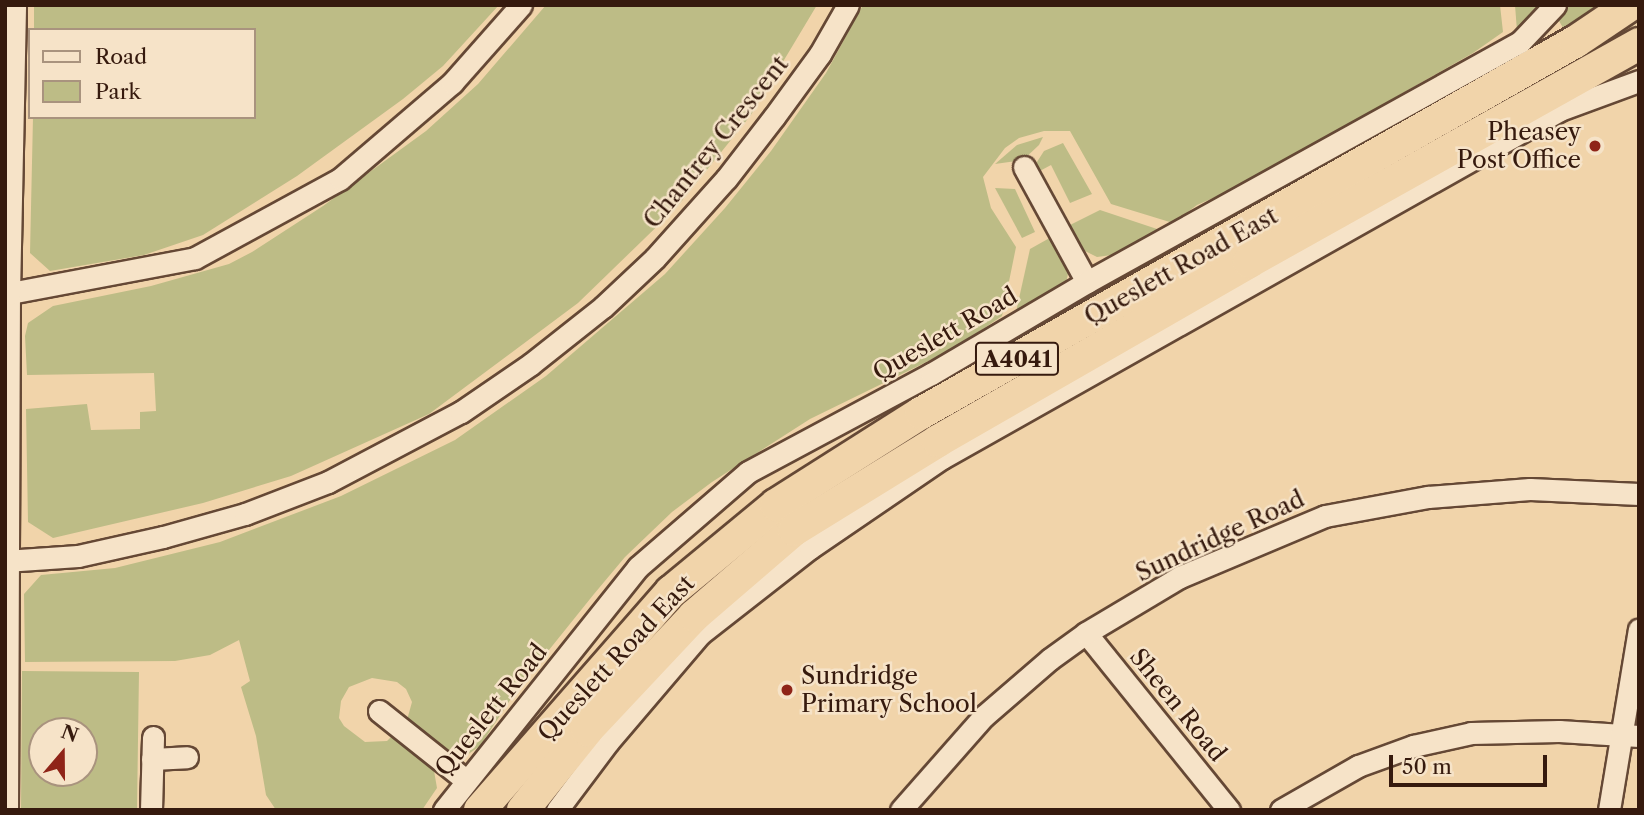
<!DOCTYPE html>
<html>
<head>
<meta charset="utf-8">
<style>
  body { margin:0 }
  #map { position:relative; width:1644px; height:815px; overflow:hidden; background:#f1d4aa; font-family:"Libre Caslon Text",serif }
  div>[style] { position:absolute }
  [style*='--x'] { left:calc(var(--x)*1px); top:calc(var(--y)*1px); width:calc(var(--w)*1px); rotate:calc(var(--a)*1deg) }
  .green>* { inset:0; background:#bdbc86 }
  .roads { filter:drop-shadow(2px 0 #654835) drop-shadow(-2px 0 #654835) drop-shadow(0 2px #654835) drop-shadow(0 -2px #654835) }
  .minor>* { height:21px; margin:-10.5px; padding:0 10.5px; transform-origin:10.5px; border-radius:10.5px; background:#f6e3c8 }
  .highway>* { height:32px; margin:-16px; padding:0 16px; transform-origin:16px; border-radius:16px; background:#f1d4aa }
  .dots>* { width:19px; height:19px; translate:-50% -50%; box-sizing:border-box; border:4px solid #f6e3c8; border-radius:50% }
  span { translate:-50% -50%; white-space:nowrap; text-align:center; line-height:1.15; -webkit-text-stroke:5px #f6e3c8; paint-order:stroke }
  .shield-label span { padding:2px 5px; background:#f6e3c8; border:2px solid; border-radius:5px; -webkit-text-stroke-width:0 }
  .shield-label { font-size:23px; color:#361a0e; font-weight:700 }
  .poi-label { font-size:24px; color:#361a0e }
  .right { translate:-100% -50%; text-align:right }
  .left { translate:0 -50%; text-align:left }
  .street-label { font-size:24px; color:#361a0e }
  .frame { position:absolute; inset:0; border:7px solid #361a0e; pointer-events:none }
  .legend { position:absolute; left:28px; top:28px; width:228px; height:91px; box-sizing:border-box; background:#f6e3c8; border:2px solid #a9937e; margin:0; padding:9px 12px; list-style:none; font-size:21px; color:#361a0e }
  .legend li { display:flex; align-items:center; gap:14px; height:35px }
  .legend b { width:35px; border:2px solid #a9937e }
  .north { position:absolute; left:28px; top:717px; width:70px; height:70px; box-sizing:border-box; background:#f6e3c8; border:2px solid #a9937e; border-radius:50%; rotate:20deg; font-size:19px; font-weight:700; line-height:28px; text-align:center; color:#361a0e }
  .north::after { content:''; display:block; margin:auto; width:24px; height:32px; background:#8f2418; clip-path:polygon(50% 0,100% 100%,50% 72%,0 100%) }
  .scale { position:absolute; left:1389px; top:755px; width:158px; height:32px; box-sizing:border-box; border:4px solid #361a0e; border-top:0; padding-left:9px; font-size:21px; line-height:24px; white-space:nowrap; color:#361a0e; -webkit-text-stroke:5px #f6e3c8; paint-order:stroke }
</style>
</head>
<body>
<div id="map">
  <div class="green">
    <i style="clip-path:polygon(34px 5px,499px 5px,443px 66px,403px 99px,297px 176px,203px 235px,144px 255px,50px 271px,30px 253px,33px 117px,254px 117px,254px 30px,34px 30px)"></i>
    <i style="clip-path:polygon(546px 5px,817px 5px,751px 115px,677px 207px,578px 303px,429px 414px,291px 476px,203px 503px,53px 538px,28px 522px,26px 409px,87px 404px,91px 430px,140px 429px,140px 412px,156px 411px,154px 373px,27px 375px,25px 336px,28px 323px,53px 306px,151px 286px,229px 264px,252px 252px,323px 206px,426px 131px,478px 84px)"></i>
    <i style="clip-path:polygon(863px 5px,1500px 5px,1503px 32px,1473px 53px,1238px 187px,1197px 205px,1173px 223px,1111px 204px,1070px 131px,1044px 131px,1019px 138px,1005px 148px,983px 177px,991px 208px,1016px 247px,1002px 316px,955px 348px,810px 419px,712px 482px,672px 512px,625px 557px,594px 594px,516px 691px,480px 746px,467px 755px,457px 756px,441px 749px,407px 720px,412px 702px,406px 689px,397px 682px,372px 678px,349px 687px,341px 701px,339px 718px,344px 726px,365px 742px,387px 741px,393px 735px,433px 765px,437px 788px,422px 810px,276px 810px,266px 795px,256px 736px,241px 687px,250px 681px,239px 640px,210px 655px,175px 661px,25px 662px,24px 594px,41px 575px,115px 568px,220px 542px,341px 496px,455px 440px,546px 376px,665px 274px,725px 208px,771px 151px,826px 73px)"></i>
    <i style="clip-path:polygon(1515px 5px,1546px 5px,1517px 31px)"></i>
    <i style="clip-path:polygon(1564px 5px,1608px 5px,1565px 31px,1556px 16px)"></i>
    <i style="clip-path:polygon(1043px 137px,1039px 145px,1023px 160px,995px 164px,1017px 145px)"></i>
    <i style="clip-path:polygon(1063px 143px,1092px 194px,1070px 203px,1051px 165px,1036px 173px,1035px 165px,1044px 151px)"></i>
    <i style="clip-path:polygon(995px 188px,1015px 189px,1035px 232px,1022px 238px)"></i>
    <i style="clip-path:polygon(1100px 210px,1160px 230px,1119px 254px,1097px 257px,1083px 250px,1070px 225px)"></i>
    <i style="clip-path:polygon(1055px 235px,1069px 269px,1066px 283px,1016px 312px,1030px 249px)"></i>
    <i style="clip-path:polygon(evenodd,22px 671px,139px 672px,137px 810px,21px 810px,22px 671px,42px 731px,84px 731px,84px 773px,42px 773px,42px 731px)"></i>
  </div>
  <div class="roads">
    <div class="minor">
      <i style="--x:1024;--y:167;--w:131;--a:61.3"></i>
      <i style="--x:5;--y:294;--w:193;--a:-10.7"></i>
      <i style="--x:195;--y:258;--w:165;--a:-28.6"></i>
      <i style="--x:340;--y:179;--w:148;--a:-40.6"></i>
      <i style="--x:452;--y:83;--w:104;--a:-48.5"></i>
      <i style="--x:5;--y:561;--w:73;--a:-3.9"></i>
      <i style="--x:78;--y:556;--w:87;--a:-12.6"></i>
      <i style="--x:163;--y:537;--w:85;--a:-15.7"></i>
      <i style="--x:245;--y:514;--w:89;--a:-21.1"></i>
      <i style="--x:328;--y:482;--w:150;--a:-27.8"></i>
      <i style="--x:461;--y:412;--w:85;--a:-34.4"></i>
      <i style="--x:531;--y:364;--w:92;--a:-38.4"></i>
      <i style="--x:603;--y:307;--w:71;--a:-43.3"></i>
      <i style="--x:655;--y:258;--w:106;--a:-48.1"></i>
      <i style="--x:726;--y:179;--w:78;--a:-52.3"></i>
      <i style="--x:774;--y:117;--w:78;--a:-53.9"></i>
      <i style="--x:820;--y:54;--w:56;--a:-60.3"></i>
      <i style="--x:1086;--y:633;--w:228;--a:51.1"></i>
      <i style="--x:379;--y:711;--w:112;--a:38.5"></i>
      <i style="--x:152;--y:759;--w:35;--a:-3"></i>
      <i style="--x:7;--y:810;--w:516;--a:-89.78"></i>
      <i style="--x:9;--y:294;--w:289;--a:-88.8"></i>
      <i style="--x:151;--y:810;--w:73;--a:-88.4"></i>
      <i style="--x:444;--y:810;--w:311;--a:-51.4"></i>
      <i style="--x:638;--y:567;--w:145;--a:-40.8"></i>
      <i style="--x:748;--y:472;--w:208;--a:-28.2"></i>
      <i style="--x:931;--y:374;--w:181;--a:-30.5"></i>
      <i style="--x:1087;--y:282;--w:495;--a:-29"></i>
      <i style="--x:1520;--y:42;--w:51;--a:-46.6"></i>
      <i style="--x:557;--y:810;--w:85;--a:-53.1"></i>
      <i style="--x:608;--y:742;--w:142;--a:-49.6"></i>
      <i style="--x:700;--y:634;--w:140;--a:-38"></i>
      <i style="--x:810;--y:548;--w:160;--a:-34.3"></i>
      <i style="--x:942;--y:458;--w:709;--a:-29.38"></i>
      <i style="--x:1560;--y:110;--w:84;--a:-20.2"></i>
      <i style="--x:901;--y:810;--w:125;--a:-48.6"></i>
      <i style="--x:984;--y:716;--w:87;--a:-40.8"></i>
      <i style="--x:1050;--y:659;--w:44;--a:-35.8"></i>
      <i style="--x:1086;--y:633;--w:109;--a:-30.8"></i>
      <i style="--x:1180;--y:577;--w:157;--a:-22.8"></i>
      <i style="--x:1325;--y:516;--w:105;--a:-10.5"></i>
      <i style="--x:1428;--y:497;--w:102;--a:-4.5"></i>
      <i style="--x:1530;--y:489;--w:109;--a:2.6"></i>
      <i style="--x:1281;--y:810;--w:89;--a:-29.7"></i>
      <i style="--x:1358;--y:766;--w:59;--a:-20"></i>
      <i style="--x:1413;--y:746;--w:59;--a:-12.6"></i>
      <i style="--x:1471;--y:733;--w:88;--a:-1.3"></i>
      <i style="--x:1559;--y:731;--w:80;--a:3.6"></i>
      <i style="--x:1609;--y:810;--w:183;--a:-80.6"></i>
    </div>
    <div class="highway">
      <i style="--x:480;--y:810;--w:290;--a:-48.8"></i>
      <i style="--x:671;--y:592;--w:136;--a:-39.6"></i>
      <i style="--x:776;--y:505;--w:172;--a:-32.4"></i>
      <i style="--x:921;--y:413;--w:752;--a:-29.57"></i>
      <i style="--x:1575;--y:42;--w:66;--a:-33.9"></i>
      <i style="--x:523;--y:810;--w:102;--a:-51.3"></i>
      <i style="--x:587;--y:730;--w:156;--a:-46.8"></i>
      <i style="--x:694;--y:616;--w:132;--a:-40.7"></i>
      <i style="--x:794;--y:530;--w:169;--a:-31.7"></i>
      <i style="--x:938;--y:441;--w:359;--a:-29.9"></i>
      <i style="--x:1249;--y:262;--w:447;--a:-29.2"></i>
    </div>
  </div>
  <div class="dots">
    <i style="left:1595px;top:146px;background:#8f2418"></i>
    <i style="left:787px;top:690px;background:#8f2418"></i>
  </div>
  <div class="shield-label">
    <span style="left:1017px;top:359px">A4041</span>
  </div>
  <div class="poi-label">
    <span class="right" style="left:1581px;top:146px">Pheasey<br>Post Office</span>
    <span class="left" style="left:801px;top:690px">Sundridge<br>Primary School</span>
  </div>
  <div class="street-label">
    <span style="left:716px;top:142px;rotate:-51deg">Chantrey Crescent</span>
    <span style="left:1181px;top:266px;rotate:-29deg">Queslett Road East</span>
    <span style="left:945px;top:334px;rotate:-30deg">Queslett Road</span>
    <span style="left:1220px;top:536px;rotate:-25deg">Sundridge Road</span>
    <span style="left:616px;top:658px;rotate:-47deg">Queslett Road East</span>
    <span style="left:1178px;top:705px;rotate:51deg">Sheen Road</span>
    <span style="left:491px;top:710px;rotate:-51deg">Queslett Road</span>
  </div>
  <div class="frame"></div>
  <ul class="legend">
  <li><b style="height:9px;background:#f6e3c8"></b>Road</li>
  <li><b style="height:19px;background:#bdbc86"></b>Park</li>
  </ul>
  <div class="north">N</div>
  <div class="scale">50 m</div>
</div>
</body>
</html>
